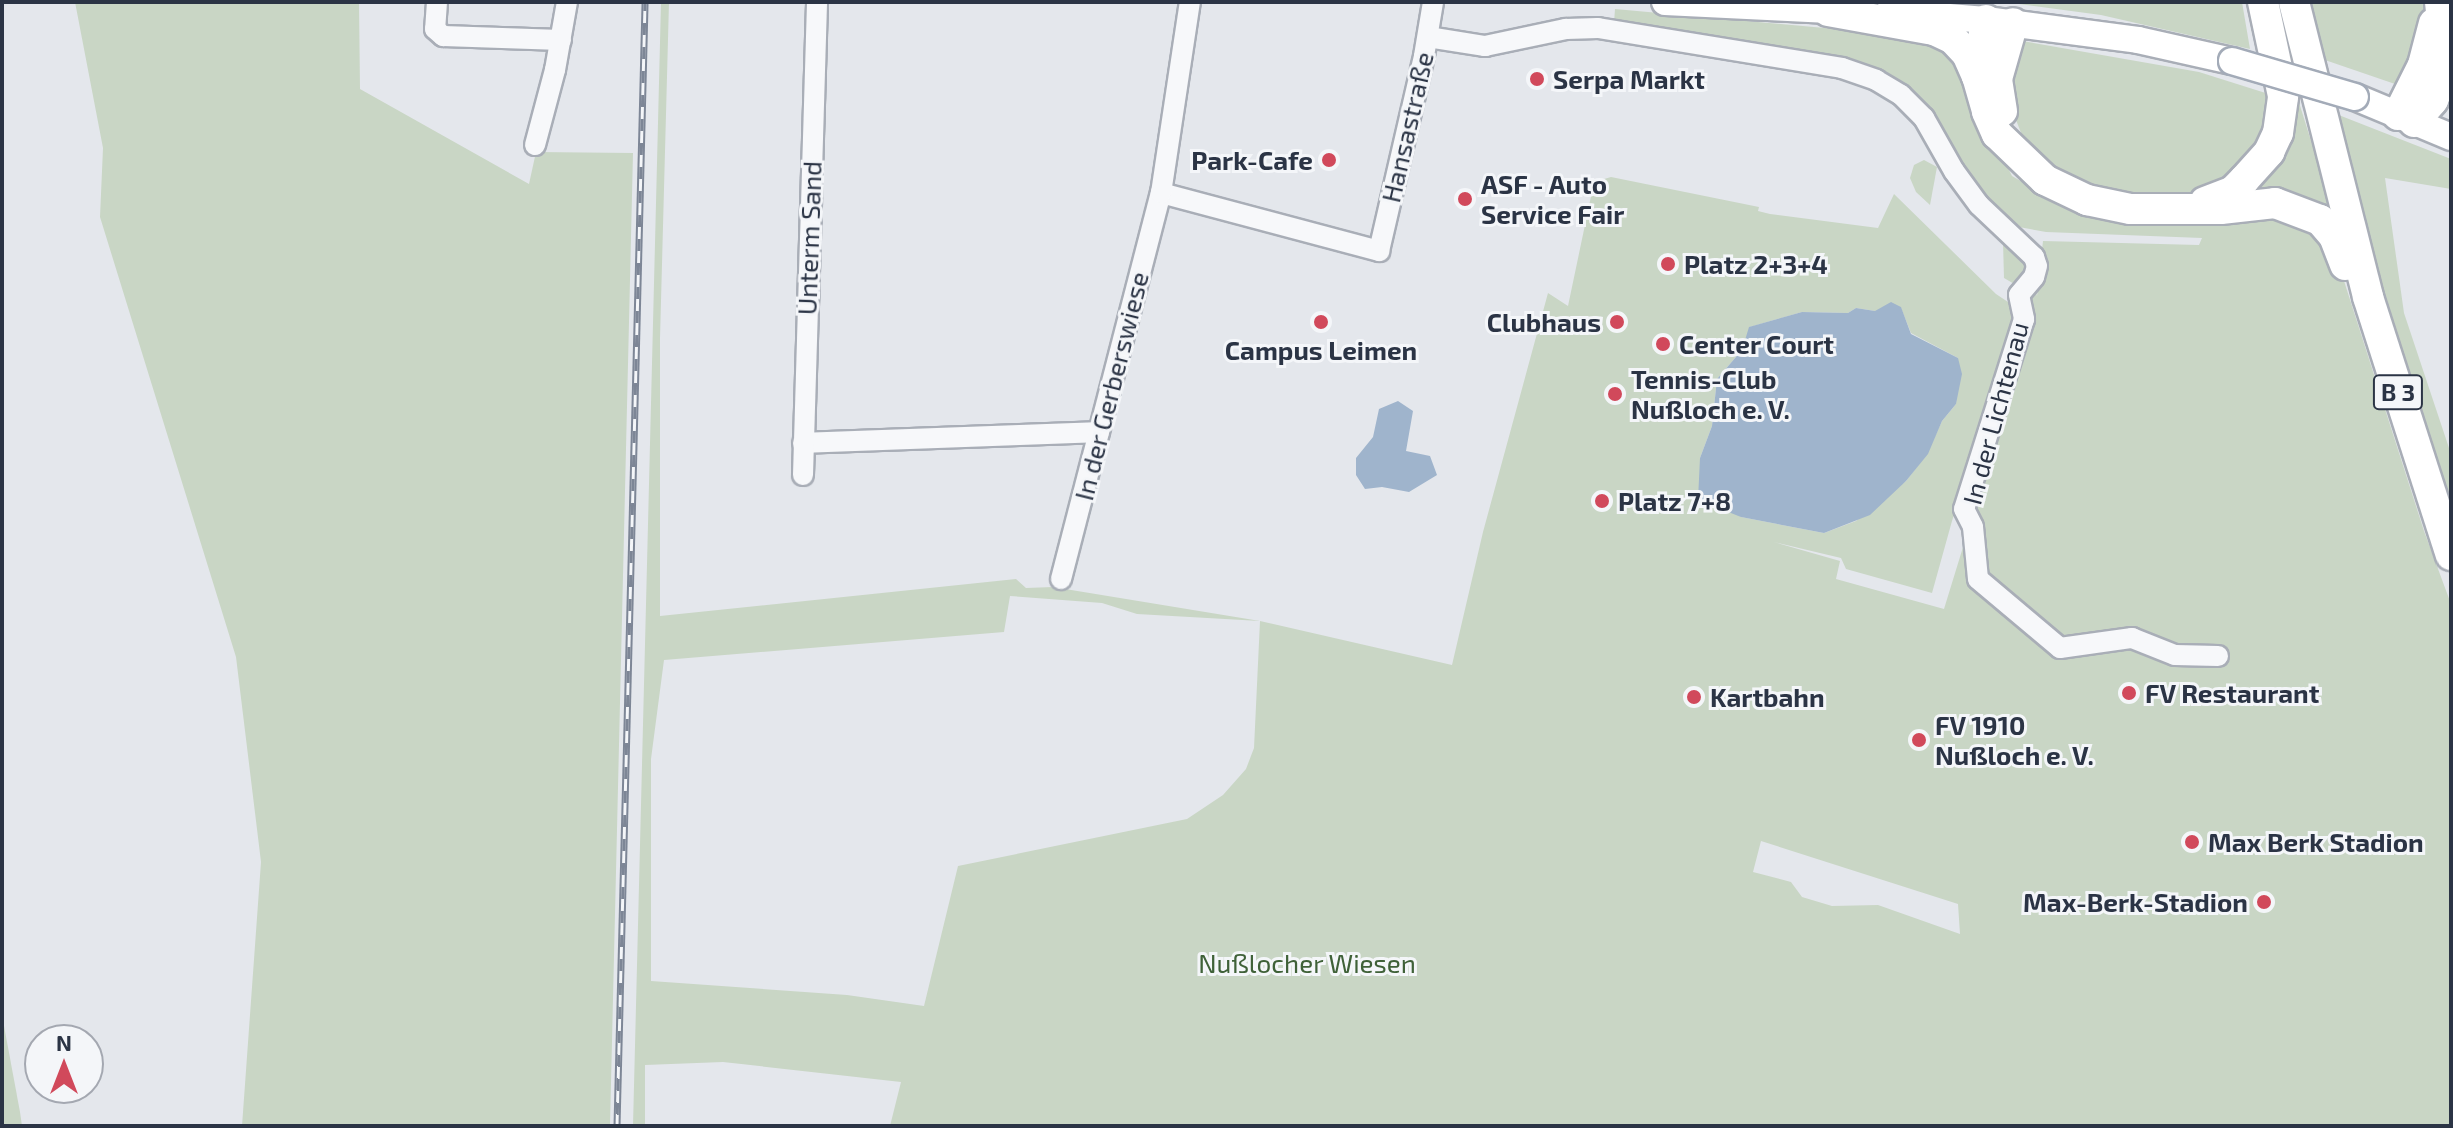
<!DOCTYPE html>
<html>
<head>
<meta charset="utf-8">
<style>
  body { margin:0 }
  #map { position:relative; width:2453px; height:1128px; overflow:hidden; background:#e4e7ec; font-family:"Exo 2",sans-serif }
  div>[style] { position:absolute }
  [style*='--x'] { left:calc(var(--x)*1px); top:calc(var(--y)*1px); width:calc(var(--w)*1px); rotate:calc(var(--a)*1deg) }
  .green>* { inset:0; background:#c9d6c5 }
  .water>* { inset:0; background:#9fb4cc }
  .roads { filter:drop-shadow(2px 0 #a9aeb7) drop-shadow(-2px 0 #a9aeb7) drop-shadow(0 2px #a9aeb7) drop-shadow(0 -2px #a9aeb7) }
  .minor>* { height:20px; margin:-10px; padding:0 10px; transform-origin:10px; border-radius:10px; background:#f7f8fa }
  .major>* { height:26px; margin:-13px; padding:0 13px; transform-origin:13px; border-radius:13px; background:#fff }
  .highway>* { height:30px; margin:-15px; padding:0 15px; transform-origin:15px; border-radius:15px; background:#fff }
  .rail>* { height:7px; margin-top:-3.5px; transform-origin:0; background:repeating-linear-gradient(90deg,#f4f6f9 0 12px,#7d8696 0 24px); box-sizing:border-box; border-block:2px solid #7d8696 }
  .bridges { filter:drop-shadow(2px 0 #a3abb8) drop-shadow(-2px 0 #a3abb8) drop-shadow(0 2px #a3abb8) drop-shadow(0 -2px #a3abb8) }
  .major-bridge>* { height:26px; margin:-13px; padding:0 13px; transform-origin:13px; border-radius:13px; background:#fff }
  .dots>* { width:22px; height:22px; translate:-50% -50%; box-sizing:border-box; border:4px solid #f4f6f9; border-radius:50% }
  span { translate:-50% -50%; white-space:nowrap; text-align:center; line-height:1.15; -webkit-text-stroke:6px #f4f6f9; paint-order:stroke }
  .shield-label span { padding:2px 6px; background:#f4f6f9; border:2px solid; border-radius:6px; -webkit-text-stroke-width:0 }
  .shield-label { font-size:24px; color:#2b3445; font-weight:700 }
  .poi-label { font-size:26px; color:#2b3445; font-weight:700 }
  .left { translate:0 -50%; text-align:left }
  .right { translate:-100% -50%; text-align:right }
  .street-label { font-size:26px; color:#2b3445 }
  .park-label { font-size:26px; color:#3f6138 }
  .frame { position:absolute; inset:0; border:4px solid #2b3445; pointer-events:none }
  .north { position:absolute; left:24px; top:1024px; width:80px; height:80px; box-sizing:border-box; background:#f4f6f9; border:2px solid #a4a8b1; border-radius:50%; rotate:0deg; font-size:22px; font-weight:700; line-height:32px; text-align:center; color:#2b3445 }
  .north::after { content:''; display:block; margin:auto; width:28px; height:36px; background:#d1495b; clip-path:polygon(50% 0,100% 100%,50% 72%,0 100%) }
</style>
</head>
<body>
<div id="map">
  <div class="green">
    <i style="clip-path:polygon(75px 2px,359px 2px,360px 89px,529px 184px,536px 152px,633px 153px,610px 1126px,242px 1126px,261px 862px,236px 657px,100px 217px,103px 148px)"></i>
    <i style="clip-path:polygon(evenodd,661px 2px,669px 2px,660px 339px,660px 616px,1016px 579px,1026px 588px,1053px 587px,1260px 621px,1452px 665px,1483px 532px,1548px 293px,1568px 306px,1594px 182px,1611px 177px,1759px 207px,1758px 211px,1770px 214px,1878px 228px,1894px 194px,1996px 294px,2020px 310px,1952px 521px,1932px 593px,1846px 569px,1841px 558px,1774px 542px,1840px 561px,1836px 579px,1944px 609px,2029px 332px,2026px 299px,2035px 288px,2037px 296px,2043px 241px,2199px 245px,2202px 238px,2046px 232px,2019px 227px,1989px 204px,1903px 89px,1614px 23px,1615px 9px,1913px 36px,1952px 53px,2012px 176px,2066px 207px,2102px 217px,2246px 216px,2304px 221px,2337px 259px,2424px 531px,2451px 604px,2451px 1126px,890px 1126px,901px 1082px,723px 1062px,645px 1065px,645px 1126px,633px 1126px,661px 2px,1856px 308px,1875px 311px,1901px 308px,1911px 333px,1958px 358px,1956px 404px,1942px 421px,1927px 454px,1906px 481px,1856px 521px,1824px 533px,1741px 517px,1700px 458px,1712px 426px,1717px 379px,1742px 350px,1750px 327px,1802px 312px,1848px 313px,1856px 308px,661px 2px,1010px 596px,1102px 603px,1137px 614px,1260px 621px,1254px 748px,1246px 769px,1223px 795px,1187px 819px,958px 866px,924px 1006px,847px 995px,651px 981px,651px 759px,664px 660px,1004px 632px,1010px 596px,661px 2px,1761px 841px,1958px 904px,1960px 934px,1878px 905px,1832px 906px,1802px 897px,1791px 882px,1753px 872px,1761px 841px)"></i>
    <i style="clip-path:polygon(2004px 2px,2242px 2px,2250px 49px,2101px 15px)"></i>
    <i style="clip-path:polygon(2311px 2px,2425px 2px,2421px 37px,2395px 84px,2322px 59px)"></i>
    <i style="clip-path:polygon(2017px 40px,2199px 72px,2275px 96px,2256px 157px,2229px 181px,2185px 198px,2122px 199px,2065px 182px,2029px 153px,2016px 120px,2008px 89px)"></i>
    <i style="clip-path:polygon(2296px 93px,2329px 198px,2336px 224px,2227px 200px)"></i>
    <i style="clip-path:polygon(2331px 112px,2451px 159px,2451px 189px,2385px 178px,2404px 313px,2451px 454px,2451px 520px,2388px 320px)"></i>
    <i style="clip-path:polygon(1924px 160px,1937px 167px,1930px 205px,1916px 192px,1910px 178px,1914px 165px)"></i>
    <i style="clip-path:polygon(2003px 241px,2024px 255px,2030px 271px,2016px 285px,2004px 278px)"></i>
    <i style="clip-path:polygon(2px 1015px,20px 1112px,22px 1126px,2px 1126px)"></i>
  </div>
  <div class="water">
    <i style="clip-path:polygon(1891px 302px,1901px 307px,1911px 334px,1958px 358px,1962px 374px,1956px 404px,1942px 421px,1928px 454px,1906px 481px,1870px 515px,1824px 533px,1741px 517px,1698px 500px,1700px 458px,1712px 426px,1717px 379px,1742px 350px,1749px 327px,1802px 312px,1848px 313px,1856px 308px,1875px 311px)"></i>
    <i style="clip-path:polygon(1398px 401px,1413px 411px,1406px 451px,1430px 456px,1437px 475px,1409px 492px,1382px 487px,1365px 489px,1356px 475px,1356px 458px,1373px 437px,1379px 409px)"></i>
  </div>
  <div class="roads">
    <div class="minor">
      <i style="--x:437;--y:2;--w:27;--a:94"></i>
      <i style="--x:435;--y:29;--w:11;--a:41"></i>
      <i style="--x:443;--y:36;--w:118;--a:1.9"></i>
      <i style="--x:1428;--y:37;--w:58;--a:9"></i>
      <i style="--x:1485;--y:46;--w:83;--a:-11.9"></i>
      <i style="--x:1566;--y:29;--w:32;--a:-2"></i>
      <i style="--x:1598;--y:28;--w:247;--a:9.3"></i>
      <i style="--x:1842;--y:68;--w:36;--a:19"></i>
      <i style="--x:1876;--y:80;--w:29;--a:31"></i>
      <i style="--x:1901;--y:95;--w:33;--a:45"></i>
      <i style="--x:1924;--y:118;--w:61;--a:60.5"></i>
      <i style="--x:1954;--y:171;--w:42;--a:53.7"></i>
      <i style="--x:1979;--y:205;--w:76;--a:43.4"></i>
      <i style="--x:2034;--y:257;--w:9;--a:72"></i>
      <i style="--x:2037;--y:266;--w:11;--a:105"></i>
      <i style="--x:2034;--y:277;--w:23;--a:130"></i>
      <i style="--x:2019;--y:295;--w:25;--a:78"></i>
      <i style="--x:2024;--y:319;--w:199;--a:107.5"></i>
      <i style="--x:1964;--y:509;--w:20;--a:63"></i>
      <i style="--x:1973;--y:527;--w:52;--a:84.5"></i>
      <i style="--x:1978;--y:579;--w:107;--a:40.1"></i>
      <i style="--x:2060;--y:648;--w:73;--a:-7.9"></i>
      <i style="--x:2132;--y:638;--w:46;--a:21.6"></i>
      <i style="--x:2175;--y:655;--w:43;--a:1.3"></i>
      <i style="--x:535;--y:145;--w:78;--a:-75.1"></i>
      <i style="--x:555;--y:70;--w:69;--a:-80"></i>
      <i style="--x:1161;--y:193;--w:226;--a:14.9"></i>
      <i style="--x:1379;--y:251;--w:200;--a:-77"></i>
      <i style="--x:1424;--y:56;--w:55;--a:-80.5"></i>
      <i style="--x:803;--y:443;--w:296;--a:-2.1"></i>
      <i style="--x:803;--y:475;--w:473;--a:-88.3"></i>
      <i style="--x:1061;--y:579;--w:399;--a:-75.5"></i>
      <i style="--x:1161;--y:193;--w:193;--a:-81.4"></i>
    </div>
    <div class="major">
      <i style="--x:1665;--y:2;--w:185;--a:2.8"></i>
      <i style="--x:1889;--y:12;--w:97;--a:4.7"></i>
      <i style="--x:1986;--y:20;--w:153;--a:7.5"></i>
      <i style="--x:2138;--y:40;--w:96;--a:12.6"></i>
      <i style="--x:2355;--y:97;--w:104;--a:22.6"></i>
    </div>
    <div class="highway">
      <i style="--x:2294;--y:2;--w:304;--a:75.9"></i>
      <i style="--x:2368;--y:297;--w:271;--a:72.2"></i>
      <i style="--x:1828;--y:11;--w:108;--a:10.2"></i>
      <i style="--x:1934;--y:30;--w:21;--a:25"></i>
      <i style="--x:1953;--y:39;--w:21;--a:47"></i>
      <i style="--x:1967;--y:54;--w:24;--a:66"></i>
      <i style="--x:1986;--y:20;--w:57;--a:99.1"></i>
      <i style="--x:1977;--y:76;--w:37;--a:74"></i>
      <i style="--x:1987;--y:112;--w:24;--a:66"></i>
      <i style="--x:1997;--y:134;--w:66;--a:43.8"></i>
      <i style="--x:2045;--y:180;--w:47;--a:25.5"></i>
      <i style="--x:2087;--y:200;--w:44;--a:11.8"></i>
      <i style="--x:2130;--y:209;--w:91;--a:0"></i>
      <i style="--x:2221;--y:209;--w:54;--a:-6.3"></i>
      <i style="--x:2275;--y:203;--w:48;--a:20.7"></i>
      <i style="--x:2320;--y:220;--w:21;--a:49"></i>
      <i style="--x:2334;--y:236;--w:31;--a:69"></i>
      <i style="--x:2002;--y:111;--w:32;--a:-99"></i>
      <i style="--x:1997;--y:79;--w:58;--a:-74.1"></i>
      <i style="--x:2398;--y:115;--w:56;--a:-63.4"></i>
      <i style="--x:2423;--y:65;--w:43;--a:-75.3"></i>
      <i style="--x:2414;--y:122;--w:29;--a:-49"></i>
      <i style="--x:2433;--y:100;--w:26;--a:-67"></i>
      <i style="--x:2443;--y:76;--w:27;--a:-86"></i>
      <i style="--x:2445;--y:49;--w:47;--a:-96.1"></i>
      <i style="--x:2205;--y:202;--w:30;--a:-21"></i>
      <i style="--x:2233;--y:191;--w:16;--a:-45"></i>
      <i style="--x:2244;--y:180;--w:38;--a:-48"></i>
      <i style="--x:2269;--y:152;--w:21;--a:-65"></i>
      <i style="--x:2278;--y:133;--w:37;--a:-82"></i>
      <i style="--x:2283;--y:96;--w:96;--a:-102"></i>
    </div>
  </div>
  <div class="rail">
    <i style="--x:617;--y:1126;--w:1124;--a:-88.57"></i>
  </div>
  <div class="bridges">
    <div class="major-bridge">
      <i style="--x:2232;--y:61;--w:128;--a:16.3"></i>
    </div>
  </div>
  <div class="dots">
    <i style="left:1537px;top:79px;background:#d1495b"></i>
    <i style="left:1329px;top:160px;background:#d1495b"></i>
    <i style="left:1465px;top:199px;background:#d1495b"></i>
    <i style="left:1668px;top:264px;background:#d1495b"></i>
    <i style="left:1321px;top:322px;background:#d1495b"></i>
    <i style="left:1617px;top:322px;background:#d1495b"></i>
    <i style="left:1663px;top:344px;background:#d1495b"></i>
    <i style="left:1615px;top:394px;background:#d1495b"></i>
    <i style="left:1602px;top:501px;background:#d1495b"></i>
    <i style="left:2129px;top:693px;background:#d1495b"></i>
    <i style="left:1694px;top:697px;background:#d1495b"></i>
    <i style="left:1919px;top:740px;background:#d1495b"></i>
    <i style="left:2192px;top:842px;background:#d1495b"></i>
    <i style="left:2264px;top:902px;background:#d1495b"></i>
  </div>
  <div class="shield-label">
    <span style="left:2398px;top:392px">B 3</span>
  </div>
  <div class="poi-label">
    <span class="left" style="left:1553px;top:79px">Serpa Markt</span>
    <span class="right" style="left:1313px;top:160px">Park-Cafe</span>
    <span class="left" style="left:1481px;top:199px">ASF - Auto<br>Service Fair</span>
    <span class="left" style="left:1684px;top:264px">Platz 2+3+4</span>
    <span class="right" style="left:1601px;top:322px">Clubhaus</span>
    <span class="left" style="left:1679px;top:344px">Center Court</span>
    <span style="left:1321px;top:350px">Campus Leimen</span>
    <span class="left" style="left:1631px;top:394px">Tennis-Club<br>Nußloch e. V.</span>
    <span class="left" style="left:1618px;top:501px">Platz 7+8</span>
    <span class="left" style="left:2145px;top:693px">FV Restaurant</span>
    <span class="left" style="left:1710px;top:697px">Kartbahn</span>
    <span class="left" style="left:1935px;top:740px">FV 1910<br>Nußloch e. V.</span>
    <span class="left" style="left:2208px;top:842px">Max Berk Stadion</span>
    <span class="right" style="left:2248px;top:902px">Max-Berk-Stadion</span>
  </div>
  <div class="street-label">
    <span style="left:1407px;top:127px;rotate:-77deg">Hansastraße</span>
    <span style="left:809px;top:238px;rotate:-88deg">Unterm Sand</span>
    <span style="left:1111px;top:386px;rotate:-76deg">In der Gerberswiese</span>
    <span style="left:1995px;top:413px;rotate:-75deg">In der Lichtenau</span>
  </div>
  <div class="park-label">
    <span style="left:1307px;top:963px">Nußlocher Wiesen</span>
  </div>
  <div class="frame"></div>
  <div class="north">N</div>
</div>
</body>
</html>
